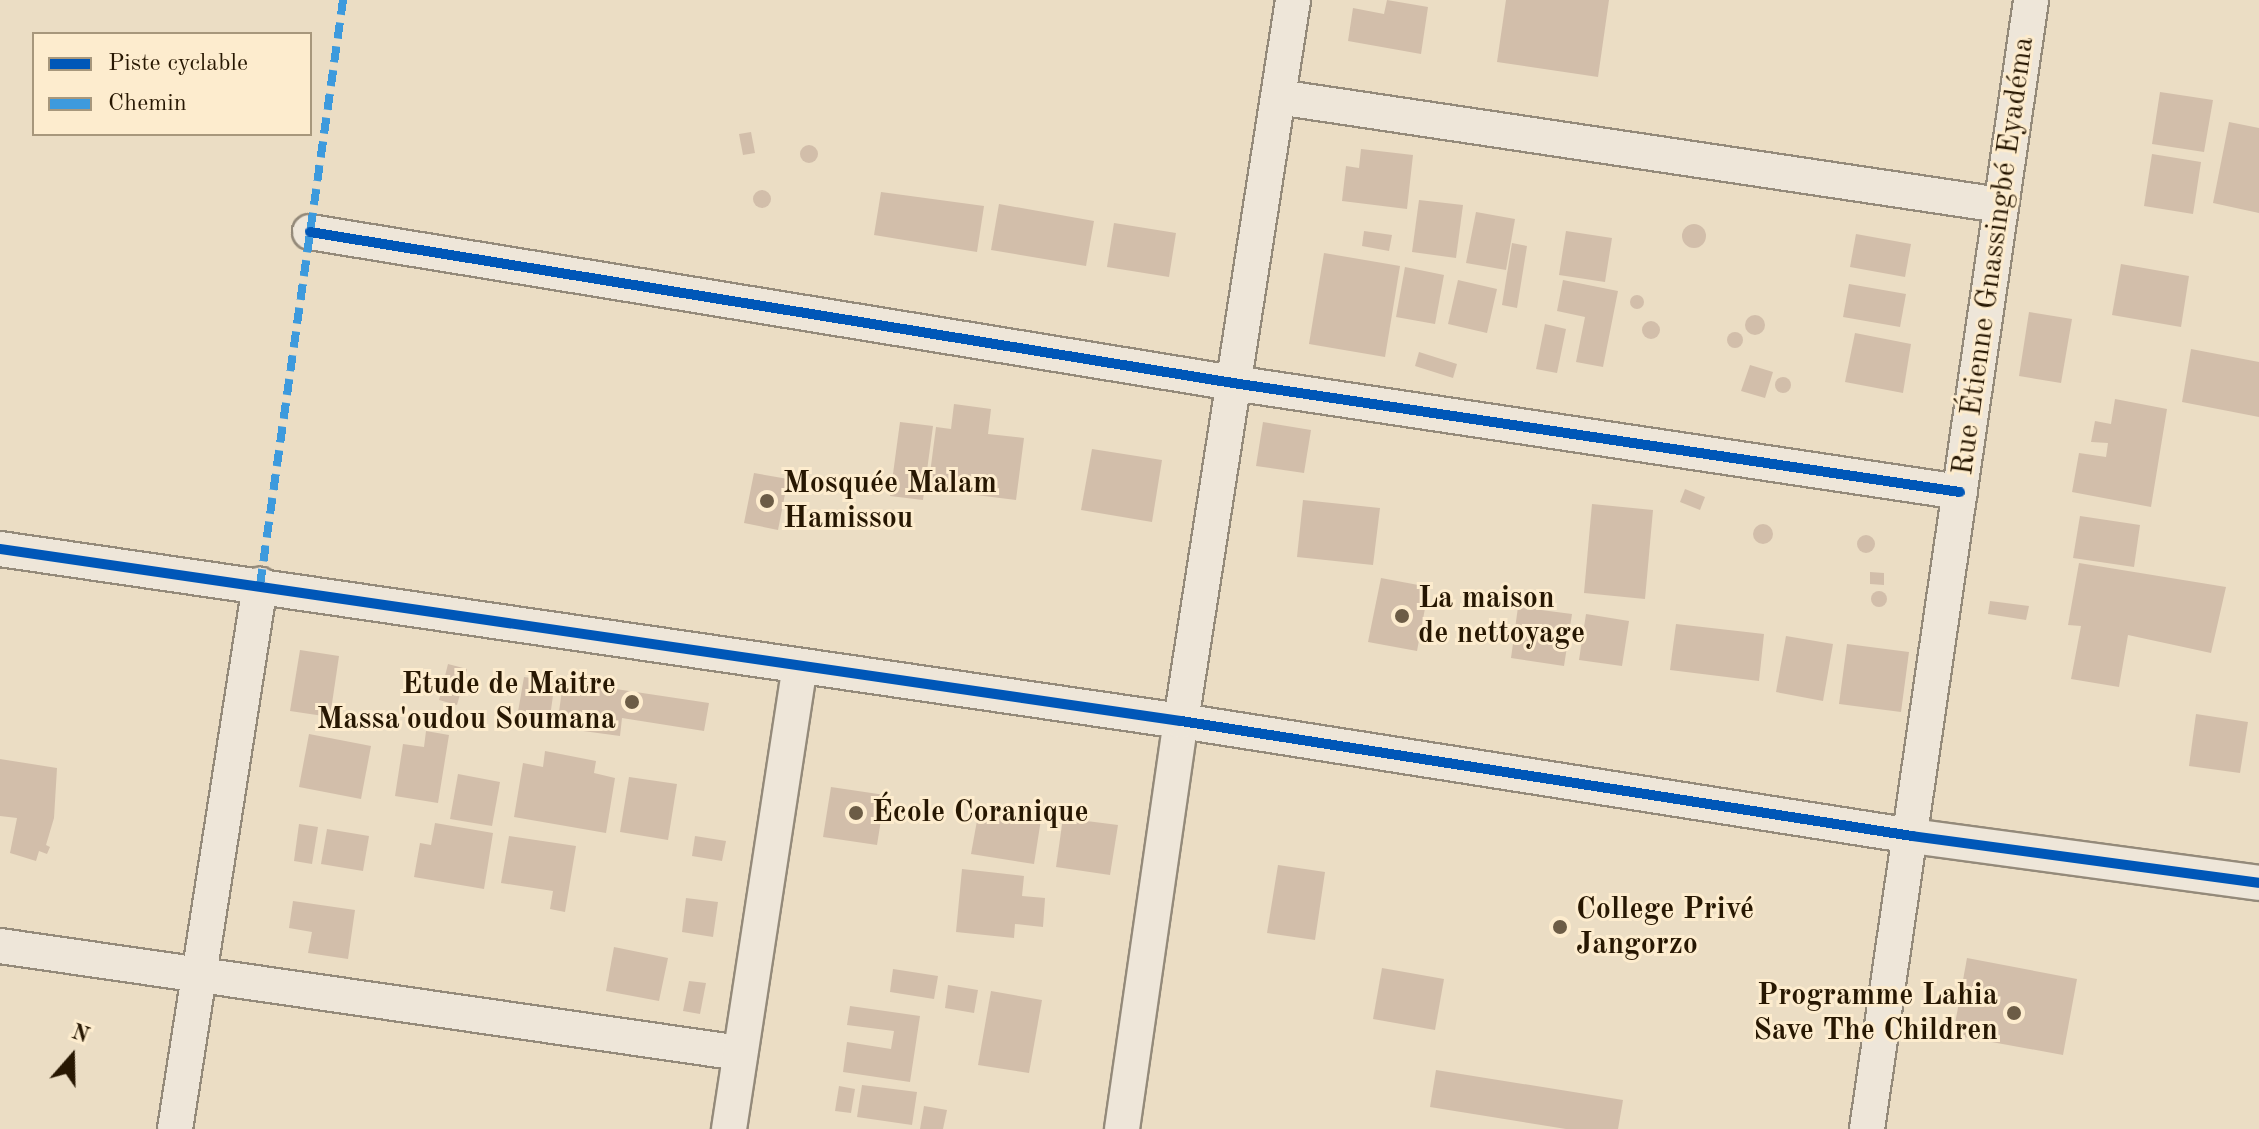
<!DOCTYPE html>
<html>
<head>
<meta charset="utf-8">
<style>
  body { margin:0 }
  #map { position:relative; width:2259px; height:1129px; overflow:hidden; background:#ebddc4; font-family:"Old Standard TT",serif }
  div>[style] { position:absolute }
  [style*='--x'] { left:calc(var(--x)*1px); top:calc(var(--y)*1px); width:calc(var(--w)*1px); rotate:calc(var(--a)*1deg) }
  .building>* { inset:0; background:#d2beaa }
  .round { border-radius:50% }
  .roads { filter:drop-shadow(2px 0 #948a7a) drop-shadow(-2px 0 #948a7a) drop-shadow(0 2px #948a7a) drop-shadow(0 -2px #948a7a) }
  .minor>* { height:34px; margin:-17px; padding:0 17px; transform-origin:17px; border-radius:17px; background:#eee6d9 }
  .quiet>* { height:8px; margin-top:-4px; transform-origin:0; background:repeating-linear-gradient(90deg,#3d9add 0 16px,transparent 0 24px) }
  .cycleway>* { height:10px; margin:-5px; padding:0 5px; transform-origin:5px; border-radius:5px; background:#0057b8 }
  .dots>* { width:22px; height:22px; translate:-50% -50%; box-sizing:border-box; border:4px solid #fdecce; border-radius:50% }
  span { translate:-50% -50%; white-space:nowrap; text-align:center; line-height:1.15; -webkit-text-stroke:6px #fdecce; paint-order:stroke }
  .street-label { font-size:30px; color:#271702 }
  .poi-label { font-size:30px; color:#271702; font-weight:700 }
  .left { translate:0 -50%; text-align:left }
  .right { translate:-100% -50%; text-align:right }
  .legend { position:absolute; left:32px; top:32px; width:280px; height:104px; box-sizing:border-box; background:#fdecce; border:2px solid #a7977c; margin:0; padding:10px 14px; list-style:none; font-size:24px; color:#271702 }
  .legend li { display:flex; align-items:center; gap:16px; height:40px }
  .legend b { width:40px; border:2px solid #a7977c }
  .north { position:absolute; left:32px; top:1017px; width:80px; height:80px; -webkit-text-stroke:6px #fdecce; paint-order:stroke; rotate:20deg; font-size:22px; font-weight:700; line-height:32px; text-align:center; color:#271702 }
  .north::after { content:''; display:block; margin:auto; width:28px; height:36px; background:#271702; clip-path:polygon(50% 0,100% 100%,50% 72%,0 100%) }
</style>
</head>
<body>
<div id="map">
  <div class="building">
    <i style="clip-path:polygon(1387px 0,1428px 7px,1421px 54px,1348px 41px,1353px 8px,1384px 14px)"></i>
    <i style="clip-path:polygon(1506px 0,1609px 0,1598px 77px,1497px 62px)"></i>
    <i style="clip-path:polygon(2160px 92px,2213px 100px,2204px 152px,2152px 144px)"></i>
    <i style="clip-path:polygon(2229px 122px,2259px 128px,2259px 213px,2213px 203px)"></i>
    <i style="clip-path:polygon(751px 132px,755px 153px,743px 155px,739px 134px)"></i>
    <i class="round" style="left:800px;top:145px;width:18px;height:18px"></i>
    <i style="clip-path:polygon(1361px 149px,1413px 155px,1407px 209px,1342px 201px,1346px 166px,1359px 168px)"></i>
    <i style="clip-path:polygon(2152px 154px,2201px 162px,2193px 214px,2144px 206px)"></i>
    <i class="round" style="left:753px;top:190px;width:18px;height:18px"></i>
    <i style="clip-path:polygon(881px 192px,984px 206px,977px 252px,874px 235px)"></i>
    <i style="clip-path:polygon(1419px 200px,1463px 205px,1456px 258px,1412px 252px)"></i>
    <i style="clip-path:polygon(999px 204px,1094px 221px,1086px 266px,991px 250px)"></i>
    <i style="clip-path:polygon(1476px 212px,1515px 219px,1506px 270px,1466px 263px)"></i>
    <i style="clip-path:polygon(1114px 223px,1176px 233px,1169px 277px,1107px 267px)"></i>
    <i class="round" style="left:1682px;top:224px;width:24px;height:24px"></i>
    <i style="clip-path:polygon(1364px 231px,1392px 235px,1389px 251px,1362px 246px)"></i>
    <i style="clip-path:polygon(1566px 231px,1612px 238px,1605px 282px,1559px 275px)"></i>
    <i style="clip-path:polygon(1856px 234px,1911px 244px,1905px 277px,1850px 267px)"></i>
    <i style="clip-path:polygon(1512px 243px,1527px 246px,1517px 308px,1502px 305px)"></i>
    <i style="clip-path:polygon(1324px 253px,1400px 266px,1385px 357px,1309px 344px)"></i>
    <i style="clip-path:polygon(2121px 264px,2189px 276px,2181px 327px,2112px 315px)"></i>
    <i style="clip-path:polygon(1405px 267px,1444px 275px,1435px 324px,1396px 317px)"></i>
    <i style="clip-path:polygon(1458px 280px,1497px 289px,1487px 333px,1448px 324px)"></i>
    <i style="clip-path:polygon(1563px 280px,1618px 291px,1603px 367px,1576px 362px,1585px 317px,1557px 311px)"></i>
    <i style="clip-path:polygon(1849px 284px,1906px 294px,1900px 327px,1843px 317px)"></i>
    <i class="round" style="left:1630px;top:295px;width:14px;height:14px"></i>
    <i style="clip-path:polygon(2029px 312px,2072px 319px,2061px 383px,2019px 376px)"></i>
    <i class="round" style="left:1745px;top:315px;width:20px;height:20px"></i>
    <i class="round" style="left:1642px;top:321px;width:18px;height:18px"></i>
    <i style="clip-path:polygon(1545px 324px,1566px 329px,1557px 373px,1536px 369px)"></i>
    <i class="round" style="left:1727px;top:332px;width:16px;height:16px"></i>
    <i style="clip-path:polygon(1855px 333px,1911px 344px,1903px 393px,1845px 382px)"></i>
    <i style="clip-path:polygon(2191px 349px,2259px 362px,2259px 417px,2182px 402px)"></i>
    <i style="clip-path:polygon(1419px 352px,1457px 364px,1453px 378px,1415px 366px)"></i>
    <i style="clip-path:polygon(1750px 365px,1773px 372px,1765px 398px,1741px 391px)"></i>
    <i class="round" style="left:1775px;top:377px;width:16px;height:16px"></i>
    <i style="clip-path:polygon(2115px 399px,2167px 409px,2151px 507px,2072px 492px,2079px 453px,2106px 457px,2108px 443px,2091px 442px,2095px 421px,2111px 424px)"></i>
    <i style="clip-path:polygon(954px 404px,991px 409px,988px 434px,1024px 438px,1016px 500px,928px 489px,936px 427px,951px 429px)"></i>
    <i style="clip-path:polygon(900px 422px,933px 426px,923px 500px,890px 496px)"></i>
    <i style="clip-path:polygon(1263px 422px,1311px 430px,1304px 473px,1256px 466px)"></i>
    <i style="clip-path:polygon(1092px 449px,1162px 460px,1152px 522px,1081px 510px)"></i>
    <i style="clip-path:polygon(754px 473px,788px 479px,778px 530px,744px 523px)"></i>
    <i style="clip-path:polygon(1685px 489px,1705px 497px,1700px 510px,1680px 502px)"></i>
    <i style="clip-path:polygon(1303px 500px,1380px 508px,1373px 565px,1297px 557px)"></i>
    <i style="clip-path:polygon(1592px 504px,1653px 510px,1645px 599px,1584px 593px)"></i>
    <i style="clip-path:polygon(2080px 516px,2140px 525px,2134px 567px,2073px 558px)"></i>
    <i class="round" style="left:1753px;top:524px;width:20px;height:20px"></i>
    <i class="round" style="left:1857px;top:535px;width:18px;height:18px"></i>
    <i style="clip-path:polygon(2079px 563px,2226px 587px,2211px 653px,2128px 635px,2119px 687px,2071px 679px,2081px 626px,2068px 625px)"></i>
    <i style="clip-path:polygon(1870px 572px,1884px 573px,1884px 585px,1870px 584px)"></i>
    <i style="clip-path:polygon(1381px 578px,1429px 587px,1417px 651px,1368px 642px)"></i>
    <i class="round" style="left:1871px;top:591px;width:16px;height:16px"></i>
    <i style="clip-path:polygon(1990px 601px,2029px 606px,2026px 620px,1988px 614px)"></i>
    <i style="clip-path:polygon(1518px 607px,1572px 614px,1564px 666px,1511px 658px)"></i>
    <i style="clip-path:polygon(1586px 614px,1629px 621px,1622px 666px,1579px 660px)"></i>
    <i style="clip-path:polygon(1676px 624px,1764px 634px,1759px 681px,1670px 670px)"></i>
    <i style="clip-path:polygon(1786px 636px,1833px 644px,1823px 701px,1776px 692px)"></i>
    <i style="clip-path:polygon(1847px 644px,1909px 652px,1901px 712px,1839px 704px)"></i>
    <i style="clip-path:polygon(300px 650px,339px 656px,330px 717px,290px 711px)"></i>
    <i style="clip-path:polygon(448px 664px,467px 669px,457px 705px,439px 700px)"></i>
    <i style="clip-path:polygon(524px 677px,555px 681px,550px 717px,518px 712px)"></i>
    <i style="clip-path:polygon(589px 685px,709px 703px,704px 731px,622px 718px,620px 736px,583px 731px,583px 723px,558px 719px,562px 690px,588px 695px)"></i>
    <i style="clip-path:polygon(2196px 714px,2248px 722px,2240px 773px,2189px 766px)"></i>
    <i style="clip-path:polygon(426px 731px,449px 735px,438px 803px,395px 796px,403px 744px,424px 747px)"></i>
    <i style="clip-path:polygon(309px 734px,371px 746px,361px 799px,299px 787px)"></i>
    <i style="clip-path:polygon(545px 751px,596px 761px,594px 773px,615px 778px,606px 833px,514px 817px,523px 763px,543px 767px)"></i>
    <i style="clip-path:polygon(0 759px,57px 768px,54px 818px,46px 845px,50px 847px,47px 854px,39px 851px,36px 861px,10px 853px,17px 818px,0 816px)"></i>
    <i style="clip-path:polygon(458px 774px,500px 782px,492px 826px,450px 819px)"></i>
    <i style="clip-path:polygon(629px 777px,677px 784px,668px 840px,620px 832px)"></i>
    <i style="clip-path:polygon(831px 787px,885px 795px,877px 845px,823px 837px)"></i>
    <i style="clip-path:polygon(980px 804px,1042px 813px,1034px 864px,971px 854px)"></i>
    <i style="clip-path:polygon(1063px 818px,1118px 825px,1110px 875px,1056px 867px)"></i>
    <i style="clip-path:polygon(435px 823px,493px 833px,484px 889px,414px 877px,420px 843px,431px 845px)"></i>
    <i style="clip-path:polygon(299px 824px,318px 827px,312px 864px,294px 861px)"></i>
    <i style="clip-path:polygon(327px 829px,369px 836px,363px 871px,321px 864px)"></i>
    <i style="clip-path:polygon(509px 836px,576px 846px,565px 912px,550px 909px,553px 891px,501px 883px)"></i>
    <i style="clip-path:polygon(695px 836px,726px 841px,722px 861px,692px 856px)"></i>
    <i style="clip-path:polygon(1278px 865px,1325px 872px,1315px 940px,1267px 933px)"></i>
    <i style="clip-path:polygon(962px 869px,1024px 876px,1022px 896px,1045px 898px,1043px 927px,1015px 924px,1014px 938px,956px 932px)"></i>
    <i style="clip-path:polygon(686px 898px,718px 902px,713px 937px,682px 932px)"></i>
    <i style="clip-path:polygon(293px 901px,355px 910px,348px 959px,308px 953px,312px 932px,289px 928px)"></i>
    <i style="clip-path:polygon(614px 947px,668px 958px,659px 1001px,606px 991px)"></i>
    <i style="clip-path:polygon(1967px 958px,2077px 979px,2063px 1055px,1953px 1035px)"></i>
    <i style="clip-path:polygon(1382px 968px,1444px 979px,1435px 1030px,1373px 1019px)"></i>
    <i style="clip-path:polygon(893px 969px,938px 976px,934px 999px,890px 992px)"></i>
    <i style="clip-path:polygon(689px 981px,706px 983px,700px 1014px,683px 1011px)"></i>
    <i style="clip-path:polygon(948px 985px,978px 990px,974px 1013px,945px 1008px)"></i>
    <i style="clip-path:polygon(991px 991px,1042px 1000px,1029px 1073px,978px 1065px)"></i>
    <i style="clip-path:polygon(850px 1006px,920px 1016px,910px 1082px,843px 1072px,847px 1042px,891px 1049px,894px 1031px,847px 1025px)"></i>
    <i style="clip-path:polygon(1436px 1070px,1623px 1100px,1618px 1129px,1566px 1129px,1430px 1107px)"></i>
    <i style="clip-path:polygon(862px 1085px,917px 1092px,912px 1125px,857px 1117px)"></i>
    <i style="clip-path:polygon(839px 1086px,855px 1089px,851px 1113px,835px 1111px)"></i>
    <i style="clip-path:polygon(924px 1106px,947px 1110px,943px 1129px,920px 1129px)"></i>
  </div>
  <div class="roads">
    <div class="minor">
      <i style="--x:1278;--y:97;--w:730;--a:8.51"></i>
      <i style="--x:310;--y:232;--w:935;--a:9.29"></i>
      <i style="--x:1233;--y:383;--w:735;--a:8.53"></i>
      <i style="--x:0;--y:549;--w:1193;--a:8.29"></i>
      <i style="--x:1181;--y:721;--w:740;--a:8.94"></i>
      <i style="--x:1912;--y:836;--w:350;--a:7.7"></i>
      <i style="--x:0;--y:946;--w:748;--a:8.23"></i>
      <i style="--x:175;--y:1129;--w:551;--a:-81.12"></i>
      <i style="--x:729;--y:1129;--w:467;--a:-81.3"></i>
      <i style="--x:1122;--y:1129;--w:412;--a:-81.8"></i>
      <i style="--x:1181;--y:721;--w:730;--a:-81.17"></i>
      <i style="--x:1867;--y:1129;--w:1141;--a:-81.73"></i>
    </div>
  </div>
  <div class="quiet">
    <i style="--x:260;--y:585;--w:591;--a:-81.92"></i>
  </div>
  <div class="cycleway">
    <i style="--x:310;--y:232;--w:935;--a:9.29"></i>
    <i style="--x:1233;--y:383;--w:735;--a:8.53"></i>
    <i style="--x:0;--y:549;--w:1193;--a:8.29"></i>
    <i style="--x:1181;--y:721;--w:740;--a:8.94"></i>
    <i style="--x:1912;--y:836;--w:350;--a:7.7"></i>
  </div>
  <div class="dots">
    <i style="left:767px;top:501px;background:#6c5c46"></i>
    <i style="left:1402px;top:616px;background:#6c5c46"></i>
    <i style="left:632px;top:702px;background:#6c5c46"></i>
    <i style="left:856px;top:813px;background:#6c5c46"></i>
    <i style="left:1560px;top:927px;background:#6c5c46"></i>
    <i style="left:2014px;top:1013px;background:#6c5c46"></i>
  </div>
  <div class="street-label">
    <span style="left:1994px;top:256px;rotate:-82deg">Rue Étienne Gnassingbé Eyadéma</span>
  </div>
  <div class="poi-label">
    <span class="left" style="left:783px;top:501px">Mosquée Malam<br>Hamissou</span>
    <span class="left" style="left:1418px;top:616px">La maison<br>de nettoyage</span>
    <span class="right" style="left:616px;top:702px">Etude de Maitre<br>Massa'oudou Soumana</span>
    <span class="left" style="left:872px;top:813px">École Coranique</span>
    <span class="left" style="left:1576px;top:927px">College Privé<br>Jangorzo</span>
    <span class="right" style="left:1998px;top:1013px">Programme Lahia<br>Save The Children</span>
  </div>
  <ul class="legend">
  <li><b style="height:10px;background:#0057b8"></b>Piste cyclable</li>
  <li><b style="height:10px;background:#3d9add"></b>Chemin</li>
  </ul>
  <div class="north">N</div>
</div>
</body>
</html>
